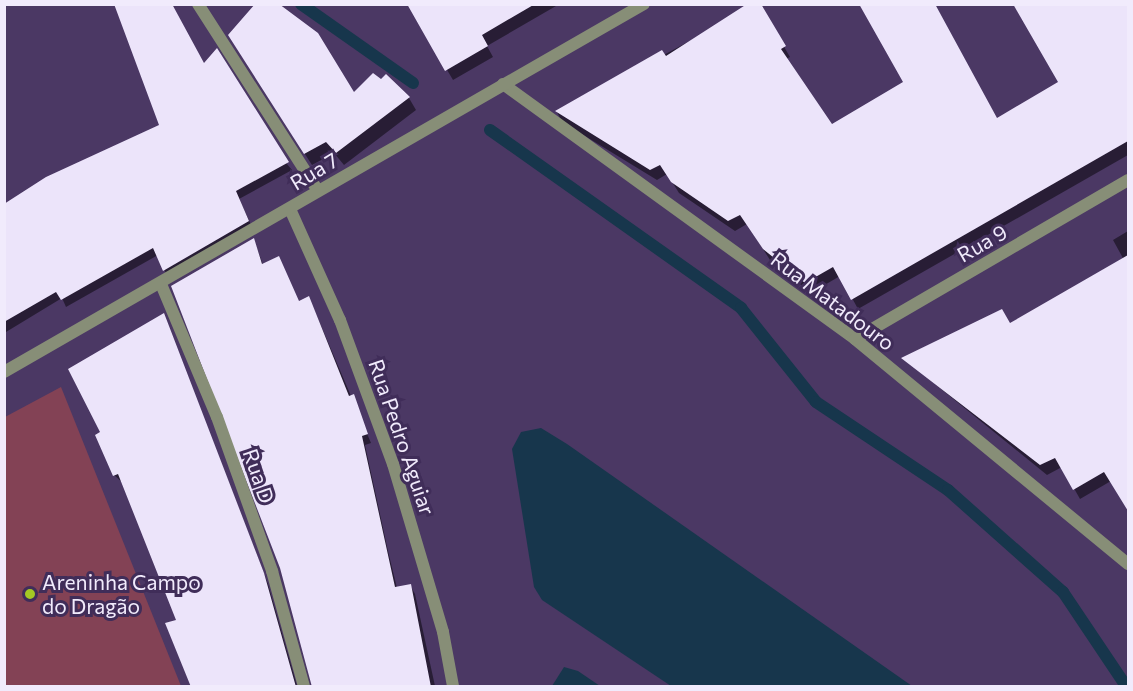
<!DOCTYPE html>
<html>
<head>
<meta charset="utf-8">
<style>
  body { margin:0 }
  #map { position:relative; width:1133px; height:691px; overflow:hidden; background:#4b3864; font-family:Commissioner,sans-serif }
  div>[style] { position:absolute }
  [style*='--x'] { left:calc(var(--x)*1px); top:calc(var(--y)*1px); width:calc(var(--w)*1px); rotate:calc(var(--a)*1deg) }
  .green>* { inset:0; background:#834255 }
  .water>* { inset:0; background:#17364c }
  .shadow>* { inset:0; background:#0007 }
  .stream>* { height:12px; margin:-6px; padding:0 6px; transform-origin:6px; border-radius:6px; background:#17364c }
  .building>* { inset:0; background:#ece4fa }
  .street>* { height:12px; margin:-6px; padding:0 6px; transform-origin:6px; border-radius:6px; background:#878e77 }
  .dots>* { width:16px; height:16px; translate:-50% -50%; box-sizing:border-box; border:3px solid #402d59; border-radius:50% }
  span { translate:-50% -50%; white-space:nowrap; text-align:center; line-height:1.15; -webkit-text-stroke:6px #402d59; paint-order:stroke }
  .street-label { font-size:21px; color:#f1ebfc }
  .poi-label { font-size:21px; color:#f1ebfc }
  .left { translate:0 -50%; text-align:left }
  .frame { position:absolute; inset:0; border:6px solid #f1ebfc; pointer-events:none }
</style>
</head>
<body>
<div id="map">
  <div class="green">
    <i style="clip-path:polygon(61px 387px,181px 686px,5px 686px,5px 417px)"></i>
  </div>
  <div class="water">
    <i style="clip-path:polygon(541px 428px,567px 444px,912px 686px,671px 686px,542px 600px,534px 587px,512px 449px,521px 432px)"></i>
    <i style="clip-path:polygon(564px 667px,578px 671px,600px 686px,552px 686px)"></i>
  </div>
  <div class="shadow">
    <i style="clip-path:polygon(408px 4px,555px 4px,556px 6px,487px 46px,493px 57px,453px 80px)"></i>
    <i style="clip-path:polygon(759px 4px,790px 57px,786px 59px,832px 126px,997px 120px,1060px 82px,1014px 4px,1128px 4px,1128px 155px,858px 309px,840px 276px,811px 293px,770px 260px,747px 224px,735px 231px,679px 193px,667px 174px,657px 180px,562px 122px,557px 112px)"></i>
    <i style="clip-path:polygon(237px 48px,354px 94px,409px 98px,416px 110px,344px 165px,334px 153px,312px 165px)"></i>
    <i style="clip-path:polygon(204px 65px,292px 170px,239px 199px,253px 229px,168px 278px,158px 255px,66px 307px,62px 298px,6px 332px,4px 341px,4px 204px,161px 125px)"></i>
    <i style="clip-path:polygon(1128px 231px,1128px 509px,1111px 481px,1080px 499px,1062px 467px,1047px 475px,903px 358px,1009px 325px,1124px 260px,1113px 240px)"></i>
    <i style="clip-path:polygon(254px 240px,263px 265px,299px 302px,313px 307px,371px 443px,365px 445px,388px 551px,397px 588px,410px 585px,415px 594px,435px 686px,313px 686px)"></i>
    <i style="clip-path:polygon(164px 315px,268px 584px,297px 686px,192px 686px,178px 620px,123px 483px,114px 475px,102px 433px)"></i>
  </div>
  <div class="stream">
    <i style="--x:301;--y:4;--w:137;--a:35.2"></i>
    <i style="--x:490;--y:130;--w:308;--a:35.3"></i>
    <i style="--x:741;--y:308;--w:120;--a:51.4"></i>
    <i style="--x:816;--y:402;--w:159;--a:33.7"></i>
    <i style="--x:948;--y:490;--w:154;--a:41.6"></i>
    <i style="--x:1063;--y:592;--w:113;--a:56.2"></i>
  </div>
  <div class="building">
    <i style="clip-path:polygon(114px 4px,172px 4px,204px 63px,217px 48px,289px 162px,236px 191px,249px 221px,163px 271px,153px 248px,61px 300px,56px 292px,4px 322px,4px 204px,46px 177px,159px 125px)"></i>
    <i style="clip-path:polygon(255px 4px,279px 4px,318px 33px,354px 92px,373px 73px,381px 79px,386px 74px,410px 97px,336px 153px,326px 142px,304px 154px,228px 35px)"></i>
    <i style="clip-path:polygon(407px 4px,535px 4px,482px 35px,488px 46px,445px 71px)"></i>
    <i style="clip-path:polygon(747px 4px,761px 4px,786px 46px,781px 49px,832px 124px,903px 82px,859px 4px,935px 4px,997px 118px,1058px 82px,1013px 4px,1128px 4px,1128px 141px,851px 300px,833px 267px,805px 283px,763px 249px,740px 215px,728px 221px,671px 182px,660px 165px,650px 170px,555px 111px,662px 50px,666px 56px)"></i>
    <i style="clip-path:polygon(254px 238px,262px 264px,279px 256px,299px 301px,309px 296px,349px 396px,354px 394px,368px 434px,362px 436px,395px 587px,411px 584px,431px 687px,312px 687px,280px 568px,171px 286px)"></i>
    <i style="clip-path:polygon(1128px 255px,1128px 511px,1104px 472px,1073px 490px,1055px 458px,1040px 465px,901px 358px,1002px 309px,1010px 323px)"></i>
    <i style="clip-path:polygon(164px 313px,264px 573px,296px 687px,191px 687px,165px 623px,176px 620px,118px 474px,113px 476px,95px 435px,100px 432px,68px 369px)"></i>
  </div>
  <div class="street">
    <i style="--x:198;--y:4;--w:222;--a:57.3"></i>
    <i style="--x:503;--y:84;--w:435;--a:35.9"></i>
    <i style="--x:855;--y:339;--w:354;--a:39.5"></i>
    <i style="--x:290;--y:209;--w:122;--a:65.8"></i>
    <i style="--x:340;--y:320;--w:153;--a:69.8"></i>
    <i style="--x:393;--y:464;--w:175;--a:73.4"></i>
    <i style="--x:443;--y:632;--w:55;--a:79.5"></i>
    <i style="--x:161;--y:284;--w:144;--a:67.2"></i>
    <i style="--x:217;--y:417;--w:164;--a:70.3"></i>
    <i style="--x:272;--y:571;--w:119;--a:74.5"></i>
    <i style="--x:855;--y:339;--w:316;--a:-30.2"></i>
    <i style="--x:4;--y:372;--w:738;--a:-29.9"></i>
  </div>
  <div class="dots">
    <i style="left:30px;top:594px;background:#a4c824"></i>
  </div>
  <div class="street-label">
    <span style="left:314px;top:171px;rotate:-31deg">Rua 7</span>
    <span style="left:982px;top:243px;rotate:-30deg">Rua 9</span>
    <span style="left:833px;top:301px;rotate:37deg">Rua Matadouro</span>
    <span style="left:402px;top:437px;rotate:71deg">Rua Pedro Aguiar</span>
    <span style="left:259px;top:476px;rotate:71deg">Rua D</span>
  </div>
  <div class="poi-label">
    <span class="left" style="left:42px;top:594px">Areninha Campo<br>do Dragão</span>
  </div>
  <div class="frame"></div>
</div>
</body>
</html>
